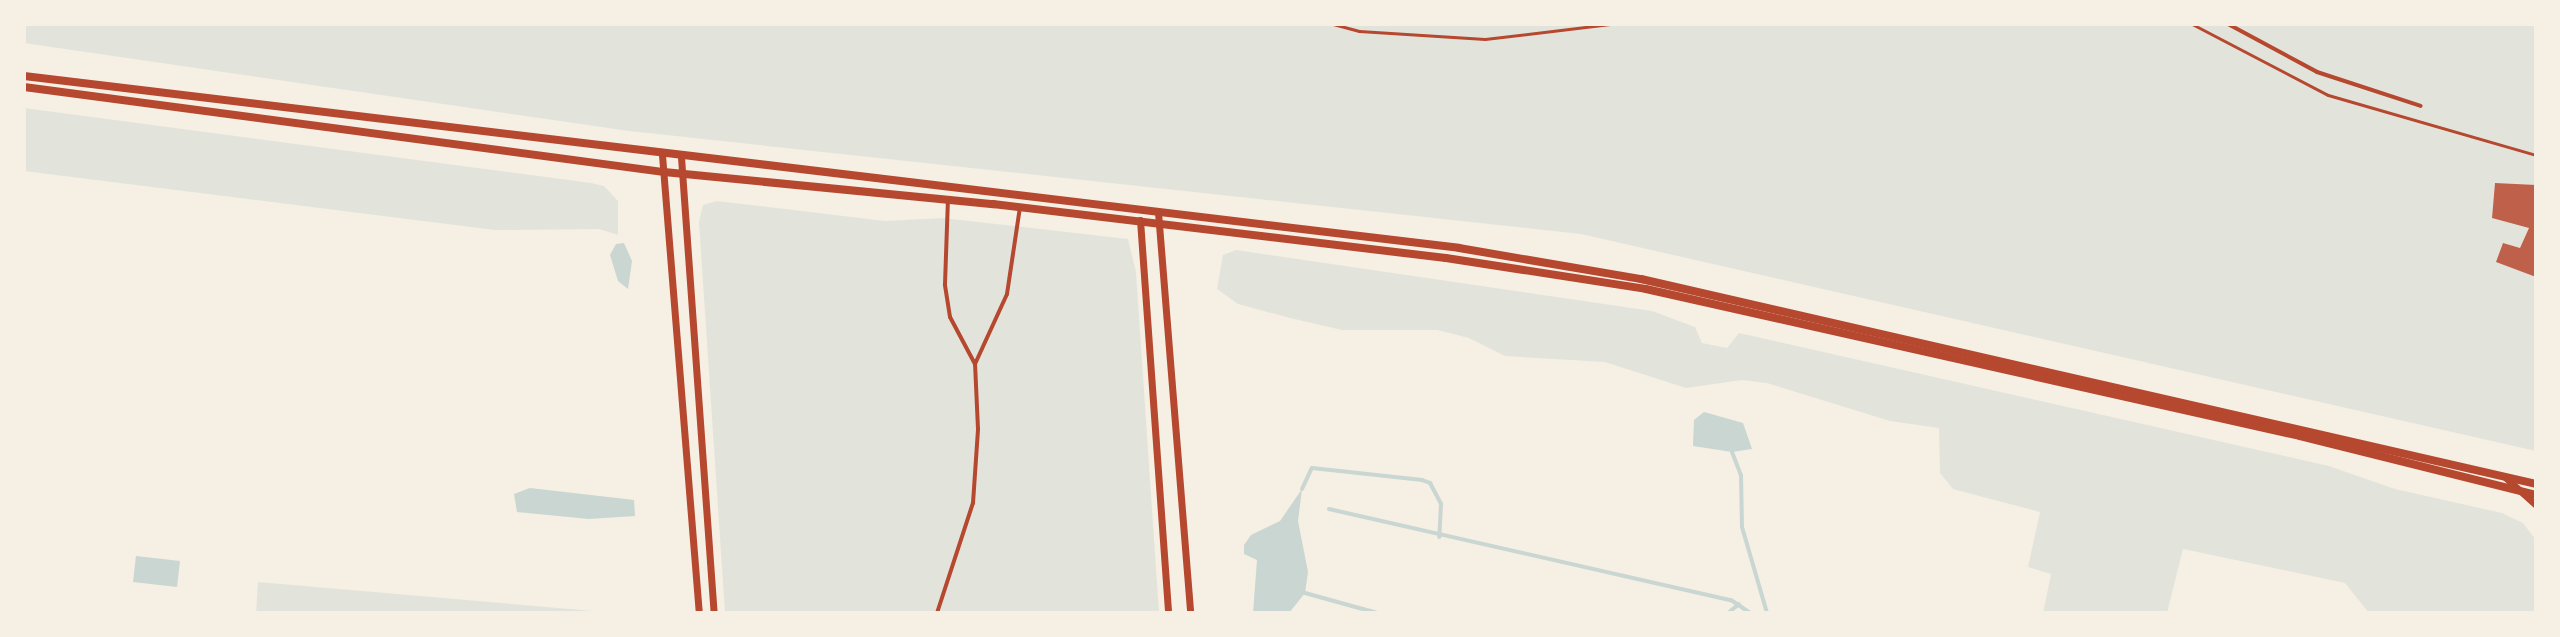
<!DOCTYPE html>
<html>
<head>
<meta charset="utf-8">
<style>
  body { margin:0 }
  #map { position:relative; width:2560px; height:637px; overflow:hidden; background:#f6efe4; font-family:Mulish,sans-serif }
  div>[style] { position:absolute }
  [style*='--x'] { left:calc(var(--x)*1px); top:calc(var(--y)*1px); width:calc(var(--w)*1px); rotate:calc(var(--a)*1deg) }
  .green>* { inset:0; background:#e2e4dc }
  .water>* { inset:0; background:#c9d6d2 }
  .stream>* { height:4px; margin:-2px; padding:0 2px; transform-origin:2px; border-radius:2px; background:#c9d6d2 }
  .building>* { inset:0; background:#bf614a }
  .service>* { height:3px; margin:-1.5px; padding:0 1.5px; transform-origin:1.5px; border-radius:1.5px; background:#b5482f }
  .pedestrian>* { height:4px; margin:-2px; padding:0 2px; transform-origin:2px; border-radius:2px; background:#b5482f }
  .tertiary>* { height:7px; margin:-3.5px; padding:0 3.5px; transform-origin:3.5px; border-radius:3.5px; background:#b5482f }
  .secondary>* { height:8px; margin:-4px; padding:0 4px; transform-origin:4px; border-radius:4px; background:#b5482f }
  span { translate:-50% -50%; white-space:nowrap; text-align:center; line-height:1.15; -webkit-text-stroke:8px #f6efe4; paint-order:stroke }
  .frame { position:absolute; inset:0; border:26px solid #f6efe4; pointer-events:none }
</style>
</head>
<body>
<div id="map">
  <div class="green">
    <i style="clip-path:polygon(24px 24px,2536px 24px,2536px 451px,1581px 234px,629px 131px,24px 43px)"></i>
    <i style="clip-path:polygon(24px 108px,591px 183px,604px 186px,618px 201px,618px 235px,599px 229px,495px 230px,24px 171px)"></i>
    <i style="clip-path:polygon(717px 201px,885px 221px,943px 218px,1128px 239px,1136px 272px,1159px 613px,725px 613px,699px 222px,703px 205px)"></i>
    <i style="clip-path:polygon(1236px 250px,1652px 311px,1695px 327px,1702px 343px,1727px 348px,1739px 333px,2329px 466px,2395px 489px,2502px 513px,2523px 523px,2536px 540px,2536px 613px,2369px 613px,2345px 583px,2183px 549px,2167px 613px,2043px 613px,2051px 574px,2028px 567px,2040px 512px,1953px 489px,1940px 473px,1939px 428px,1890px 421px,1767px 383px,1742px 380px,1686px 388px,1605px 362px,1505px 356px,1469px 338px,1437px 330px,1342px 330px,1290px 318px,1238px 304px,1217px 289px,1223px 255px)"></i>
    <i style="clip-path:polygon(258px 582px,616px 613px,256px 613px)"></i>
  </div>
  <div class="water">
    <i style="clip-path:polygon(624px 243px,632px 261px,628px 289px,618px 281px,610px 255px,616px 244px)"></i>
    <i style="clip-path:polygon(1704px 412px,1743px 423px,1752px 449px,1732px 452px,1693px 446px,1694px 420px)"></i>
    <i style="clip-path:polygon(530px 488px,634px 500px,635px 516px,589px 519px,517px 512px,514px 494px)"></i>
    <i style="clip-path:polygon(1302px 489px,1298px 521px,1308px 572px,1305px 593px,1289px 613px,1253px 613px,1257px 560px,1244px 554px,1244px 545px,1251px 535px,1280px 521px)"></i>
    <i style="clip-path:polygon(136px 556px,180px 561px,177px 587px,133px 582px)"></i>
  </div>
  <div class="stream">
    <i style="--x:1732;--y:452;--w:25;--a:69"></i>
    <i style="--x:1741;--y:475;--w:52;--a:88.9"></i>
    <i style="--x:1742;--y:527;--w:90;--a:73.8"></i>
    <i style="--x:1302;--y:489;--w:23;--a:-65"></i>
    <i style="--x:1312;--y:468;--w:111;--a:6.2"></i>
    <i style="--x:1422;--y:480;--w:9;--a:21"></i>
    <i style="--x:1430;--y:483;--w:24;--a:62"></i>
    <i style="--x:1441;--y:504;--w:33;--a:93"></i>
    <i style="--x:1329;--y:509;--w:412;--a:12.8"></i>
    <i style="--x:1731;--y:600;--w:23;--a:34"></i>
    <i style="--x:1305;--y:593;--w:75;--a:15.5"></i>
    <i style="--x:1728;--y:613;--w:14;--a:-39"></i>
  </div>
  <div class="building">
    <i style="clip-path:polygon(2495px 183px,2536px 185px,2536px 277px,2496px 262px,2503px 243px,2520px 248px,2529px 228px,2492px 218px)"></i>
  </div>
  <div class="service">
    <i style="--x:1333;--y:24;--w:27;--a:15"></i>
    <i style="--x:1359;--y:31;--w:126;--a:3.6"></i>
    <i style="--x:1485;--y:39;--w:126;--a:-6.8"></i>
    <i style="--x:2192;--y:24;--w:153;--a:27.6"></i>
    <i style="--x:2328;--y:95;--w:216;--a:16.1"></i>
  </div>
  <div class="pedestrian">
    <i style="--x:2228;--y:24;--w:101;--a:28.3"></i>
    <i style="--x:2317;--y:72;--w:109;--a:18.1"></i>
    <i style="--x:975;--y:364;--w:77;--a:-65.4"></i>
    <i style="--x:1007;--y:294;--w:88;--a:-81.5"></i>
    <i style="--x:937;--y:613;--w:116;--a:-71.9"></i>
    <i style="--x:973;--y:503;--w:74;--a:-86.1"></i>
    <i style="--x:978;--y:429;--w:65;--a:-92.6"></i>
    <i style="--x:975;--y:364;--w:53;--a:-118"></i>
    <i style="--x:950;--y:317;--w:33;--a:-99"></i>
    <i style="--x:945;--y:284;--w:84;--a:-88"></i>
  </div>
  <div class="tertiary">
    <i style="--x:662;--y:155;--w:459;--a:85.4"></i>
    <i style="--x:681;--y:157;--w:457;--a:85.9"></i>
    <i style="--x:1158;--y:212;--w:402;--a:85.4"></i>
    <i style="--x:1140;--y:220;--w:394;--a:85.9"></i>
    <i style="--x:2506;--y:478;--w:40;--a:42"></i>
  </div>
  <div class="secondary">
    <i style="--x:24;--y:76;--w:1445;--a:6.83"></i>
    <i style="--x:1459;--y:248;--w:185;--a:9.7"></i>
    <i style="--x:1641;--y:279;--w:918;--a:12.9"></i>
    <i style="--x:24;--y:87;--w:646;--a:7.57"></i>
    <i style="--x:664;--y:172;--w:331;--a:5.6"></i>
    <i style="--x:993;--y:204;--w:456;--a:6.8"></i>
    <i style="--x:1446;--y:258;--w:202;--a:8.8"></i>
    <i style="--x:1646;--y:289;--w:670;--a:12.67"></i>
    <i style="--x:2300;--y:436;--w:243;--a:14"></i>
  </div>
  <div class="frame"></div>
</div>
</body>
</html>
